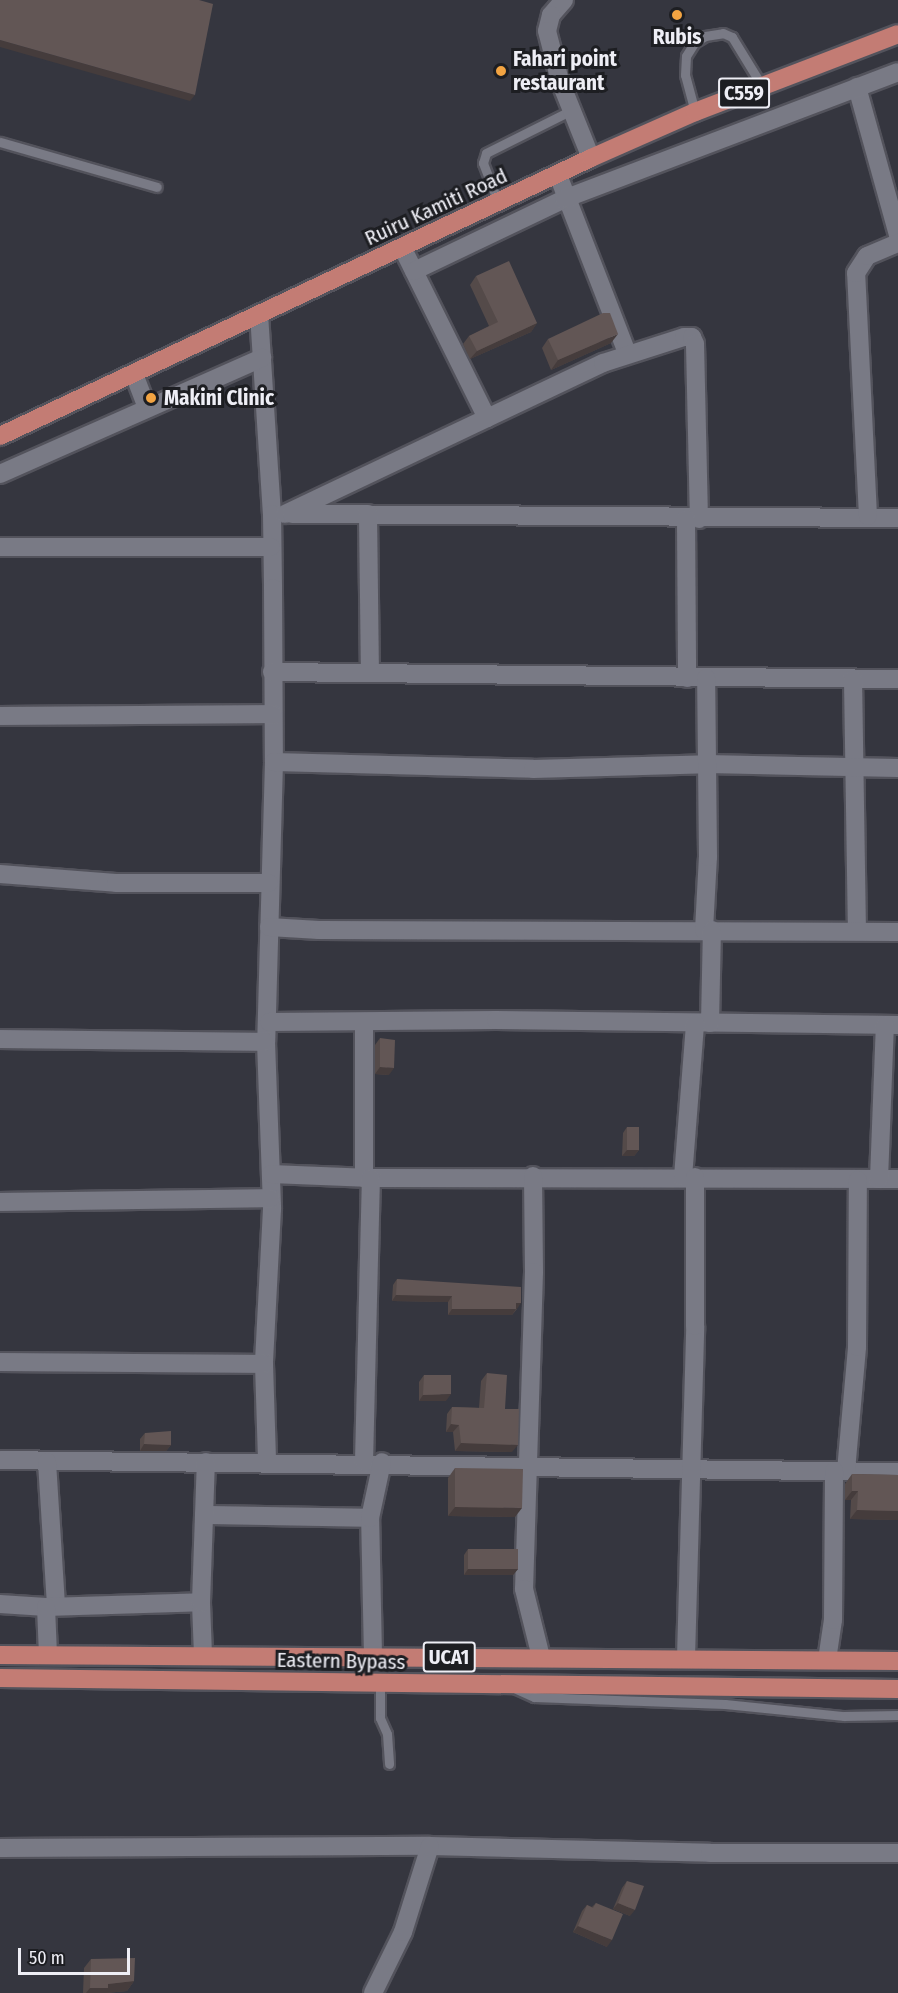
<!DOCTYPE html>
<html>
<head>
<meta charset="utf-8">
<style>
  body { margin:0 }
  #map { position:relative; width:898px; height:1993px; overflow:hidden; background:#35363f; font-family:"Fira Sans Condensed",sans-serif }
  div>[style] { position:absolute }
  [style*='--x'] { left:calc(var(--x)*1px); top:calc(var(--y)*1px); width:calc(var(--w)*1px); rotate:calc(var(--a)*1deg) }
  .roads { filter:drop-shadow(2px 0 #53535c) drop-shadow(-2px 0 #53535c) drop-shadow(0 2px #53535c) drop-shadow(0 -2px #53535c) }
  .service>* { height:9px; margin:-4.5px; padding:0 4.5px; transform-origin:4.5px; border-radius:4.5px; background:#797a85 }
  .minor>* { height:18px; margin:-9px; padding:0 9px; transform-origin:9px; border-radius:9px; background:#797a85 }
  .primary>* { height:18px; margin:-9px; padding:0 9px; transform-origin:9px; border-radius:9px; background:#c37c74 }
  .wall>* { inset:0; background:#544a49 }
  .shaded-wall>* { inset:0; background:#453c3c }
  .building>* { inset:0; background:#625655 }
  .dots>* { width:16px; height:16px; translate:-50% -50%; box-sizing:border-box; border:3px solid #1d1e22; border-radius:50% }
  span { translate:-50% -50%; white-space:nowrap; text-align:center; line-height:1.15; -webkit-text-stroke:6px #1d1e22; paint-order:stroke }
  .shield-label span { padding:2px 4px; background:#1d1e22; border:2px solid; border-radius:4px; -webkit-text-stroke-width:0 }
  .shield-label { font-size:20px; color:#eeeef5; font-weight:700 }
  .poi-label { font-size:21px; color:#eeeef5; font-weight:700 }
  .left { translate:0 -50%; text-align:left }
  .street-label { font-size:21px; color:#eeeef5 }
  .scale { position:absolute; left:18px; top:1948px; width:112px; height:27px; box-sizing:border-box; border:3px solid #eeeef5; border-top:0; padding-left:8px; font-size:18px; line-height:21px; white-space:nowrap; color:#eeeef5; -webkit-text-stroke:4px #1d1e22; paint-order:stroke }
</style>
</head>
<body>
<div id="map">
  <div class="roads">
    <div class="service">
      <i style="--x:695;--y:112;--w:38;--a:-105"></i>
      <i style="--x:685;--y:75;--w:19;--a:-87"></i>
      <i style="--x:686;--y:56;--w:15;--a:-58"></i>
      <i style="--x:694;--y:43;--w:13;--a:-32"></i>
      <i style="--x:705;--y:36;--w:18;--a:-9"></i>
      <i style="--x:723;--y:33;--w:10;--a:24"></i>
      <i style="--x:732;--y:37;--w:57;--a:58.5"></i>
      <i style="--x:0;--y:142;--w:163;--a:16"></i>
      <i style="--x:498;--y:202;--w:42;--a:-111"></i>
      <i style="--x:483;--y:163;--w:10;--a:-73"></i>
      <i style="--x:486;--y:153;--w:96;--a:-26.6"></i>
      <i style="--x:380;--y:1684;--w:34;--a:90"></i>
      <i style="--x:380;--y:1718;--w:17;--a:66"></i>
      <i style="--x:387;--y:1734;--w:30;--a:86"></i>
      <i style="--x:516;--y:1689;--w:20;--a:24"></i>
      <i style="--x:534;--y:1697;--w:191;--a:2.1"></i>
      <i style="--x:725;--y:1704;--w:120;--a:5.8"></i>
      <i style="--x:844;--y:1716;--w:54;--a:-1.1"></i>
    </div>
    <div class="minor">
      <i style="--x:564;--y:0;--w:20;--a:131"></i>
      <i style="--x:551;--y:15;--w:16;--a:104"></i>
      <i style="--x:547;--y:31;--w:52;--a:75.4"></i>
      <i style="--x:560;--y:81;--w:83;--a:68.1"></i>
      <i style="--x:857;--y:87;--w:154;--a:74.5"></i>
      <i style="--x:558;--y:175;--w:191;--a:68.8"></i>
      <i style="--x:402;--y:247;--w:191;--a:63.6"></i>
      <i style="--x:414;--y:271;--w:166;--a:-25.6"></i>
      <i style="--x:564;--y:199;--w:357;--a:-20.8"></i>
      <i style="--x:259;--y:314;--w:200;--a:86.3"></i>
      <i style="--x:272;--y:514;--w:74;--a:89.2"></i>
      <i style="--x:273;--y:588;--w:174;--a:89.7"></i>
      <i style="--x:274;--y:762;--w:280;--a:91.6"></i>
      <i style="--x:266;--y:1042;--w:167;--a:87.9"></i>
      <i style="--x:272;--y:1209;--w:155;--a:93"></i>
      <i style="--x:264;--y:1364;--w:97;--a:88.2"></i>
      <i style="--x:134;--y:374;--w:36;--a:69"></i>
      <i style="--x:0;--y:474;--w:287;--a:-23.9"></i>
      <i style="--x:285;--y:514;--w:352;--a:-25.4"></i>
      <i style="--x:603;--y:363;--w:85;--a:-17.8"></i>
      <i style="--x:684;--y:337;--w:8;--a:0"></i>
      <i style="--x:692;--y:337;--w:8;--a:67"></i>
      <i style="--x:695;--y:344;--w:175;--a:88.7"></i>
      <i style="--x:292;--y:514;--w:606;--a:0.38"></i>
      <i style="--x:368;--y:514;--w:158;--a:89.3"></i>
      <i style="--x:868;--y:516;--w:243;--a:-92.8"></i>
      <i style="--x:856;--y:273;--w:20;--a:-57"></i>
      <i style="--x:867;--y:256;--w:34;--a:-23"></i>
      <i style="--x:686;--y:519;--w:159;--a:89.6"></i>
      <i style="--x:0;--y:547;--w:271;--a:0"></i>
      <i style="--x:272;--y:672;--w:626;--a:0.64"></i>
      <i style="--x:853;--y:679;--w:252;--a:89.1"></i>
      <i style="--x:0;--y:716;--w:273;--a:-0.4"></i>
      <i style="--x:274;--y:762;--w:259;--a:1.5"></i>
      <i style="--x:533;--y:769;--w:174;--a:-1.6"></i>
      <i style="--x:707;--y:764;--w:191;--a:1.2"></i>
      <i style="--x:0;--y:874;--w:116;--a:4.4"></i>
      <i style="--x:116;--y:883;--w:153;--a:0"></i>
      <i style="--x:269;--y:927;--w:50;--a:3.4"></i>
      <i style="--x:319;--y:930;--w:579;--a:0.2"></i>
      <i style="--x:704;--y:930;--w:73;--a:-86.9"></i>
      <i style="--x:708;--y:857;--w:179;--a:-90.6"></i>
      <i style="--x:269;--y:1022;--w:227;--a:-0.5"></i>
      <i style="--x:496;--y:1020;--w:402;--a:0.7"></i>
      <i style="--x:710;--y:1023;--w:93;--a:-88.8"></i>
      <i style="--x:0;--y:1039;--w:266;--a:0.6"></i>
      <i style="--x:271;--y:1174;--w:100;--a:2.3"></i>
      <i style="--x:371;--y:1178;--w:527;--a:0.11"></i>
      <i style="--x:533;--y:1176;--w:96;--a:89.4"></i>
      <i style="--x:534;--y:1272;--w:317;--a:91.8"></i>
      <i style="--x:524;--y:1589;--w:70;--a:76"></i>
      <i style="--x:683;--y:1177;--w:154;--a:-85.5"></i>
      <i style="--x:364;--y:1178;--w:156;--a:-90"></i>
      <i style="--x:879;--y:1179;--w:154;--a:-87.8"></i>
      <i style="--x:0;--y:1202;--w:271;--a:-0.8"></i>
      <i style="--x:0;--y:1362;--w:264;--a:0.4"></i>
      <i style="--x:0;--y:1460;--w:898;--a:0.77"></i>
      <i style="--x:47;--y:1462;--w:144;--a:86.4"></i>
      <i style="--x:364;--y:1462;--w:284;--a:-88.6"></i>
      <i style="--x:846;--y:1471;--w:124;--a:-84.9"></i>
      <i style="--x:857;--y:1347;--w:167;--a:-89.7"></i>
      <i style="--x:204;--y:1515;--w:166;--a:1"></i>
      <i style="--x:0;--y:1604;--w:46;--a:3.7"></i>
      <i style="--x:46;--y:1607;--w:155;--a:-1.8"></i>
      <i style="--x:46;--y:1607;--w:48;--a:87.6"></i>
      <i style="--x:203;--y:1655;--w:53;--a:-92.2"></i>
      <i style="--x:201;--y:1602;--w:140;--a:-88"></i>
      <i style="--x:373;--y:1656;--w:138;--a:-91.2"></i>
      <i style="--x:370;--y:1518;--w:57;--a:-77.9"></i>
      <i style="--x:686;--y:1658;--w:332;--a:-88.4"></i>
      <i style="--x:695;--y:1326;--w:149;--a:-90"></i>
      <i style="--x:827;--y:1660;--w:40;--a:-81.5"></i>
      <i style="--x:833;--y:1620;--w:149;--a:-89.6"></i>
      <i style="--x:0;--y:1848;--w:430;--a:-0.3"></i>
      <i style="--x:430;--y:1846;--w:280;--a:1.4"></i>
      <i style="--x:710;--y:1853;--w:188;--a:0"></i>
      <i style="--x:373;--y:1993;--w:68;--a:-63.8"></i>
      <i style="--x:403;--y:1932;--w:90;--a:-72.6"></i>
    </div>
    <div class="primary">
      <i style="--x:0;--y:436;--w:653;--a:-25.19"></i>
      <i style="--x:591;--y:158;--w:114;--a:-23.9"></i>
      <i style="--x:695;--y:112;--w:217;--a:-21"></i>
      <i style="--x:0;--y:1655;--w:898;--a:0.38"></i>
      <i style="--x:0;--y:1678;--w:898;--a:0.7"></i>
    </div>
  </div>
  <div class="wall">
    <i style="clip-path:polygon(476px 276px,537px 323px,531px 332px,470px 359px,463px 344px,469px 336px,489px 326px,470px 285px)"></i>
    <i style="clip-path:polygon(548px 339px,611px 343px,551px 370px,542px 348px)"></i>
    <i style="clip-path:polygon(380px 1038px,389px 1075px,375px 1074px,375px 1045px)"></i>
    <i style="clip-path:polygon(627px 1127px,639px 1150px,634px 1156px,622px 1156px,623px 1133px)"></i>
    <i style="clip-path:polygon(397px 1279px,517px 1309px,512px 1315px,448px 1315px,448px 1302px,392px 1301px,393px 1285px)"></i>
    <i style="clip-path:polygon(487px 1373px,505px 1409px,512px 1452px,455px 1451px,453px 1432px,446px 1432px,447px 1414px,452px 1407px,479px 1408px,481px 1381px)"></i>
    <i style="clip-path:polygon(424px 1375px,446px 1401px,419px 1401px,419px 1382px)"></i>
    <i style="clip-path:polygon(145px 1433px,171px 1445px,166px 1451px,140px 1451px,140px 1439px)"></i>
    <i style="clip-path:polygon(455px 1468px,515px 1517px,448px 1516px,448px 1478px)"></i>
    <i style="clip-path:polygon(852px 1474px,898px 1475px,898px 1520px,850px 1519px,851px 1500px,845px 1500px,845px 1484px)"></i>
    <i style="clip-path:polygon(468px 1549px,518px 1569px,513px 1575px,464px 1575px,464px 1555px)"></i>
    <i style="clip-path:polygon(627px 1881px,630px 1916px,613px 1909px,622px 1888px)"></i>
    <i style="clip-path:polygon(596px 1903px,607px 1947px,573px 1932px,582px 1911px,587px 1905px,592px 1907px)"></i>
    <i style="clip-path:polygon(91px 1959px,134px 1981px,127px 1991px,106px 1993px,83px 1993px,84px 1968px)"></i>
  </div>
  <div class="shaded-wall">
    <i style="clip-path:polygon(0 40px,195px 95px,190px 101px,0 47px)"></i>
    <i style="clip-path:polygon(537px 323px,531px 332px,470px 359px,477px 351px)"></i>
    <i style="clip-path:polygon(618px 334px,611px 343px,551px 370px,558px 360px)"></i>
    <i style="clip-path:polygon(380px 1067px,394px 1068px,389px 1075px,375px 1074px)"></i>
    <i style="clip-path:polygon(627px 1150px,639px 1150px,634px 1156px,622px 1156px)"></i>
    <i style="clip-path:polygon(396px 1295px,452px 1296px,448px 1302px,392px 1301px)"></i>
    <i style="clip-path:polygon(516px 1303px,521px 1303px,517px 1309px,512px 1309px)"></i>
    <i style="clip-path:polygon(452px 1309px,516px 1309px,512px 1315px,448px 1315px)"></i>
    <i style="clip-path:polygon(451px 1394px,446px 1401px,419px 1401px,423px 1395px)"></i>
    <i style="clip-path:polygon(451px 1424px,459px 1425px,453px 1432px,446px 1432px)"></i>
    <i style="clip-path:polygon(461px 1443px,518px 1445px,512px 1452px,455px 1451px)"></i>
    <i style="clip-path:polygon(144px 1444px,171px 1445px,166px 1451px,140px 1451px)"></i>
    <i style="clip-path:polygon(852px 1491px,858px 1491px,851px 1500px,845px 1500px)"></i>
    <i style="clip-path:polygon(455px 1507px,522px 1508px,515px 1517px,448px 1516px)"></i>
    <i style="clip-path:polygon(857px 1510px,898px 1511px,898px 1520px,850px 1519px)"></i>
    <i style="clip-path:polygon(468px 1569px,518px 1569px,513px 1575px,464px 1575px)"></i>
    <i style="clip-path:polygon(618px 1903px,635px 1910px,630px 1916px,613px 1909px)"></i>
    <i style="clip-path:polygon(578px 1926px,612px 1940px,607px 1947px,573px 1932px)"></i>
    <i style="clip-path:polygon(134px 1981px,127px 1991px,106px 1993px,86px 1993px,90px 1988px,108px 1984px)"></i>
  </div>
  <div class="building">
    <i style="clip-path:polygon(0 0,199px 0,213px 4px,195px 95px,0 40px)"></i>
    <i style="clip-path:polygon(509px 261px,537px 323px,477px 351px,469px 336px,498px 322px,476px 276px)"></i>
    <i style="clip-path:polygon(603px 313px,610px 313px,618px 334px,558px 360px,548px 339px)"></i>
    <i style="clip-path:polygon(380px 1038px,395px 1040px,394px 1068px,380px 1067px)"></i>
    <i style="clip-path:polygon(627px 1127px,639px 1127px,639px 1150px,627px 1150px)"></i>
    <i style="clip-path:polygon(397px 1279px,521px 1287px,521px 1303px,516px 1303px,516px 1309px,452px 1309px,452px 1296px,396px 1295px)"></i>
    <i style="clip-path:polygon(487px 1373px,507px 1375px,505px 1409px,519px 1409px,518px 1445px,461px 1443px,459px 1425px,451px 1424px,452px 1407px,484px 1408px)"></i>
    <i style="clip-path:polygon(424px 1375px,451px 1375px,451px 1394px,423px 1395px)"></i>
    <i style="clip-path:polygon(171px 1431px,171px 1445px,144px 1444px,145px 1433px)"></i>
    <i style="clip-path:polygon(455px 1468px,523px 1469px,522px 1508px,455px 1507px)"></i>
    <i style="clip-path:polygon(852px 1474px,898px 1475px,898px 1511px,857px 1510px,858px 1491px,852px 1491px)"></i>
    <i style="clip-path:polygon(468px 1549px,518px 1549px,518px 1569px,468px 1569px)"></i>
    <i style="clip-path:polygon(627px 1881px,644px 1886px,635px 1910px,618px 1903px)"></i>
    <i style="clip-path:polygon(596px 1903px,623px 1914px,612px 1940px,578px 1926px,587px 1905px,593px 1908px)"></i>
    <i style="clip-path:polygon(135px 1958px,134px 1981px,108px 1984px,108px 1988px,90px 1988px,91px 1959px)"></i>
  </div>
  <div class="dots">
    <i style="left:677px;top:15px;background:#f3a442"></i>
    <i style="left:501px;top:71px;background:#f3a442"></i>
    <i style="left:151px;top:398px;background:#f3a442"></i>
  </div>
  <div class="shield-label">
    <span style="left:744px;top:93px">C559</span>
    <span style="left:449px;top:1657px">UCA1</span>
  </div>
  <div class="poi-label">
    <span style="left:677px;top:37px">Rubis</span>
    <span class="left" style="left:513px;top:71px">Fahari point<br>restaurant</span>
    <span class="left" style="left:164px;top:398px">Makini Clinic</span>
  </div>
  <div class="street-label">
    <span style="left:436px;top:207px;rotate:-25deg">Ruiru Kamiti Road</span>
    <span style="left:341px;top:1661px;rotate:1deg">Eastern Bypass</span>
  </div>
  <div class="scale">50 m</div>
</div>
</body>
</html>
